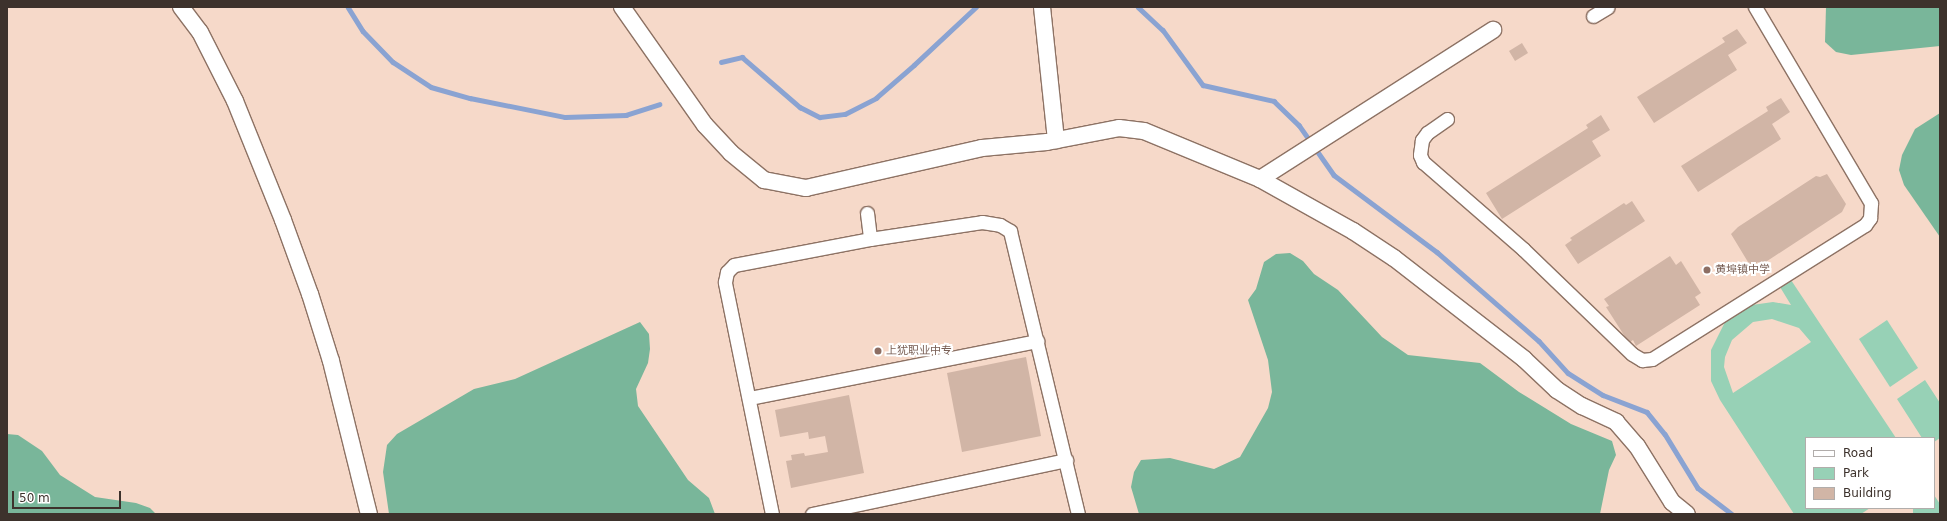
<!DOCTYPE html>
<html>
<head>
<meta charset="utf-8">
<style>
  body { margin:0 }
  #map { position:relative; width:1947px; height:521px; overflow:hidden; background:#f6d9c9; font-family:"DejaVu Sans","Noto Sans SC",sans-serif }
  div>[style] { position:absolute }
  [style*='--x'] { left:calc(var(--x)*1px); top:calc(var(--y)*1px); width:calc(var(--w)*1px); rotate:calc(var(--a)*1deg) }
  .green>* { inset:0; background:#97d1b6 }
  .forest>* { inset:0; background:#79b69a }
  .stream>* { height:4.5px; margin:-2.25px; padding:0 2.25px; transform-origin:2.25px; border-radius:2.25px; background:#8aa3d2 }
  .building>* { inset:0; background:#d1b5a6 }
  .roads { filter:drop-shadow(1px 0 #8d7264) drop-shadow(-1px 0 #8d7264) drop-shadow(0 1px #8d7264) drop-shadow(0 -1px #8d7264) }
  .minor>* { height:13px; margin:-6.5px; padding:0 6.5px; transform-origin:6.5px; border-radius:6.5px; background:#fff }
  .tertiary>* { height:16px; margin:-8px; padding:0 8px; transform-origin:8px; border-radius:8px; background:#fff }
  .dots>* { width:11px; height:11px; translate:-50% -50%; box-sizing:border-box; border:2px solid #fff; border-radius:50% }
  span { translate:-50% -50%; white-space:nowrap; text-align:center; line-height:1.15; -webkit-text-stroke:4px #fff; paint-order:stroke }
  .education-label { font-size:11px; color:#785e54 }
  .left { translate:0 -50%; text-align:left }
  .frame { position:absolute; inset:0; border:8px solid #3d322c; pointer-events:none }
  .legend { position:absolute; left:1805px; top:437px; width:130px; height:72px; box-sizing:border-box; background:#fff; border:1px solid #b1adab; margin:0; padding:5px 7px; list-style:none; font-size:12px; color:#3d322c }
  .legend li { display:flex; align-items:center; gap:8px; height:20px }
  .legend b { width:20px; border:1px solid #b1adab }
  .scale { position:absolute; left:12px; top:491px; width:109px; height:18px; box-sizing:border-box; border:2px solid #3d322c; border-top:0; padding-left:5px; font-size:12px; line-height:14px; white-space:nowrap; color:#3d322c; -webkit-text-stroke:3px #fff; paint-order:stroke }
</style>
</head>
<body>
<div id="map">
  <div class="green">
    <i style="clip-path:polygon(evenodd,1791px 280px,1896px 438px,1806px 438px,1806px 508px,1870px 508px,1861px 514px,1794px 514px,1720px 400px,1711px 381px,1711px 350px,1725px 322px,1752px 305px,1773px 302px,1791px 305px,1780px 287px,1791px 280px,1772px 319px,1799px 328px,1811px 342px,1733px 393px,1724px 367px,1725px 357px,1732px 340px,1753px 322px,1772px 319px)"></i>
    <i style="clip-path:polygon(1887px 320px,1918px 368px,1890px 387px,1859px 339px)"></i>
    <i style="clip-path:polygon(1925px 380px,1940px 403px,1940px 438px,1934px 442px,1934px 438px,1922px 438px,1897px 399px)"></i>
    <i style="clip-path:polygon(1934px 495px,1940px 504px,1940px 514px,1913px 514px,1913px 508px,1934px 508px)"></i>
  </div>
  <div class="forest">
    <i style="clip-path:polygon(1826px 7px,1940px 7px,1940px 46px,1851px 55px,1836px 52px,1825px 42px)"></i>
    <i style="clip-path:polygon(1940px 113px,1940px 237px,1904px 185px,1899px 170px,1902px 155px,1915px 129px)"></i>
    <i style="clip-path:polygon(1290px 253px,1303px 261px,1314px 274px,1338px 290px,1382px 337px,1408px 355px,1480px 363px,1519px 392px,1571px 424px,1612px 441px,1616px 455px,1609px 470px,1600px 514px,1139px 514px,1131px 487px,1134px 472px,1141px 460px,1170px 458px,1214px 469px,1240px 457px,1268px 408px,1272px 392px,1268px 360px,1248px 300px,1256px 289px,1264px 262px,1276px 254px)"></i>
    <i style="clip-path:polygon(640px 322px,649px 334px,650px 349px,648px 363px,636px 389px,638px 406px,688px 480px,709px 498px,715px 514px,389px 514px,383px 472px,387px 445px,397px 434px,474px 389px,515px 379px)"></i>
    <i style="clip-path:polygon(7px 434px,18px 435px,42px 451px,60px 475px,95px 497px,136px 503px,150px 508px,156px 514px,7px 514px)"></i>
  </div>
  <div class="stream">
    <i style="--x:348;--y:7;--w:28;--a:58"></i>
    <i style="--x:363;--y:31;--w:43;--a:45.9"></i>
    <i style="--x:393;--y:62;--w:45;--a:33.3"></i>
    <i style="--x:431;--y:87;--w:41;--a:15.8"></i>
    <i style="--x:470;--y:98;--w:97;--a:11.3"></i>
    <i style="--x:565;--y:117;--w:61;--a:-1.9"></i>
    <i style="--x:626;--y:115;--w:35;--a:-18"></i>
    <i style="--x:1138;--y:7;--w:34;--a:43"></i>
    <i style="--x:1163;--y:30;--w:68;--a:54"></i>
    <i style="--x:1203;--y:85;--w:73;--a:12.7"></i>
    <i style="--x:1274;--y:101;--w:35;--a:44"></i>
    <i style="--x:1299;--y:125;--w:61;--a:55"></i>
    <i style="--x:1334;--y:175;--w:129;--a:36.8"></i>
    <i style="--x:1437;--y:252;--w:135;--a:41.1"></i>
    <i style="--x:1539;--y:341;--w:43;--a:47.8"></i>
    <i style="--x:1568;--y:373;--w:41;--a:32.2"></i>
    <i style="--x:1603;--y:395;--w:47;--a:21.1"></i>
    <i style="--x:1647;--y:412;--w:28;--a:51"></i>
    <i style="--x:1665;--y:434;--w:63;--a:58.6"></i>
    <i style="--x:1698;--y:488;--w:43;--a:37.4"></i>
    <i style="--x:721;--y:62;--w:22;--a:-13"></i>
    <i style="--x:742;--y:57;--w:77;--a:40.8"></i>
    <i style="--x:800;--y:107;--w:22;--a:27"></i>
    <i style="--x:820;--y:117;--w:25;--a:-7"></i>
    <i style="--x:845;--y:114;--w:35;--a:-27"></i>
    <i style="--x:876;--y:98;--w:50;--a:-41"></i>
    <i style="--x:914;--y:65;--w:85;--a:-43.1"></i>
  </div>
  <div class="building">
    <i style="clip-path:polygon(1737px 29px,1747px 43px,1728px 55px,1737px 70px,1654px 123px,1637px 97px,1725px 42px,1722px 38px)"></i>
    <i style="clip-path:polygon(1522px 43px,1528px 53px,1515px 61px,1509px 51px)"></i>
    <i style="clip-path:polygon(1781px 98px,1790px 112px,1772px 124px,1781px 139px,1698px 192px,1681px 166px,1768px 111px,1766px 107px)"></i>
    <i style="clip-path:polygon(1601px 115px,1610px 130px,1592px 141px,1601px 156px,1502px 219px,1486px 193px,1588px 128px,1586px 125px)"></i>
    <i style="clip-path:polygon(1827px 174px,1846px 204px,1842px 212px,1761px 265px,1758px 262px,1751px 267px,1731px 234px,1738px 227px,1816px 176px,1820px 177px)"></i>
    <i style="clip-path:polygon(1632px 201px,1645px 221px,1578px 264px,1565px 245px,1572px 240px,1570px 238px,1624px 203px,1626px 205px)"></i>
    <i style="clip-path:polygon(1670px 256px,1676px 265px,1681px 261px,1701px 293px,1695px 297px,1700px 305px,1636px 346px,1633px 340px,1629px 343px,1606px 307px,1609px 306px,1604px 299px)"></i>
    <i style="clip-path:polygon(1026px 357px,1041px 436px,962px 452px,947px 373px)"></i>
    <i style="clip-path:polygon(849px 395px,864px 473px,791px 488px,786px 461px,792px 460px,791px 455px,804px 453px,805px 456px,828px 452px,825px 436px,809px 439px,808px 432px,780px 437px,775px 410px)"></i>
  </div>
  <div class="roads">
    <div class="minor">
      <i style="--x:1593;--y:16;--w:17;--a:-31"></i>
      <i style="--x:1447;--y:119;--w:24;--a:145"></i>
      <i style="--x:1427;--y:133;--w:9;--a:126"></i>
      <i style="--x:1422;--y:140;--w:15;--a:98"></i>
      <i style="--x:1420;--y:155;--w:8;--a:67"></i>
      <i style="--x:1423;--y:162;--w:133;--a:41"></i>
      <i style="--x:1523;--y:249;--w:151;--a:43.9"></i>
      <i style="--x:1632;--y:354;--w:12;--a:31"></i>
      <i style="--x:1642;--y:360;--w:10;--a:-6"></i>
      <i style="--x:1652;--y:359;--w:252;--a:-32.2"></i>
      <i style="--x:1865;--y:225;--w:9;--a:-54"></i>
      <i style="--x:1870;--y:218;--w:15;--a:-86"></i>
      <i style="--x:1871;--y:203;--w:228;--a:-120.6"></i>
      <i style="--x:867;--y:213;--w:26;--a:83"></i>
      <i style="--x:749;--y:398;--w:294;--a:-11.2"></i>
      <i style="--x:772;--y:514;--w:237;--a:-101.5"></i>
      <i style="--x:725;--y:282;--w:10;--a:-79"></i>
      <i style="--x:727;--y:272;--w:10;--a:-45"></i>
      <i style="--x:734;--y:265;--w:138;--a:-10.8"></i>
      <i style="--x:870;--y:239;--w:113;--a:-8.6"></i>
      <i style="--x:982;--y:222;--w:18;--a:9"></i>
      <i style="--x:1000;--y:225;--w:12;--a:31"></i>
      <i style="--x:1010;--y:231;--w:291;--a:76.5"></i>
      <i style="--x:812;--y:514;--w:260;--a:-12"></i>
    </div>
    <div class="tertiary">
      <i style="--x:181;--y:7;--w:31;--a:53"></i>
      <i style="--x:200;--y:32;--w:77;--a:63.1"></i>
      <i style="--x:235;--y:101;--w:128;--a:68"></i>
      <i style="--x:283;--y:220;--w:79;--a:70"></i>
      <i style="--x:310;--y:294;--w:70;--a:72.6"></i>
      <i style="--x:331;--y:361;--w:158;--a:76.1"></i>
      <i style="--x:622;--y:7;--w:144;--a:54.9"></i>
      <i style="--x:705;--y:125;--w:38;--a:47"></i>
      <i style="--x:731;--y:153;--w:43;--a:39.3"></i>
      <i style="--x:764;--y:180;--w:43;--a:10.8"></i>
      <i style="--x:806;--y:188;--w:180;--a:-12.8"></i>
      <i style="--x:982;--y:148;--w:65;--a:-5.3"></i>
      <i style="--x:1047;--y:142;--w:73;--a:-11"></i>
      <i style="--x:1119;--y:128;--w:25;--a:7"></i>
      <i style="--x:1144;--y:131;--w:126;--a:22.5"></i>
      <i style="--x:1260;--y:179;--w:107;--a:29.2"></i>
      <i style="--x:1353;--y:231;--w:49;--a:33.4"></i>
      <i style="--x:1394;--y:258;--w:165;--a:37.8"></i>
      <i style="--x:1524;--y:359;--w:45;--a:43.2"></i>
      <i style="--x:1557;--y:390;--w:30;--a:33"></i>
      <i style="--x:1582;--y:406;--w:38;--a:25"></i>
      <i style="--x:1616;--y:422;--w:32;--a:49"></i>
      <i style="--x:1637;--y:446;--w:66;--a:58"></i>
      <i style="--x:1672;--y:502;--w:19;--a:39"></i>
      <i style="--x:1042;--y:7;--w:134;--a:84"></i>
      <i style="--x:1260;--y:179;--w:277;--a:-32.6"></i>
    </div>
  </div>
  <div class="dots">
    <i style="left:1707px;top:270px;background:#8d6e63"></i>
    <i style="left:878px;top:351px;background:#8d6e63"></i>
  </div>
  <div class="education-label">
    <span class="left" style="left:1715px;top:270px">黄埠镇中学</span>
    <span class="left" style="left:886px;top:351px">上犹职业中专</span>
  </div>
  <div class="frame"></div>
  <ul class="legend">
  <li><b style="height:5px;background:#fff"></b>Road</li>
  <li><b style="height:11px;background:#97d1b6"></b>Park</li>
  <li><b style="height:11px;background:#d1b5a6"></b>Building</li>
  </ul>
  <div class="scale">50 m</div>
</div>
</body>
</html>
